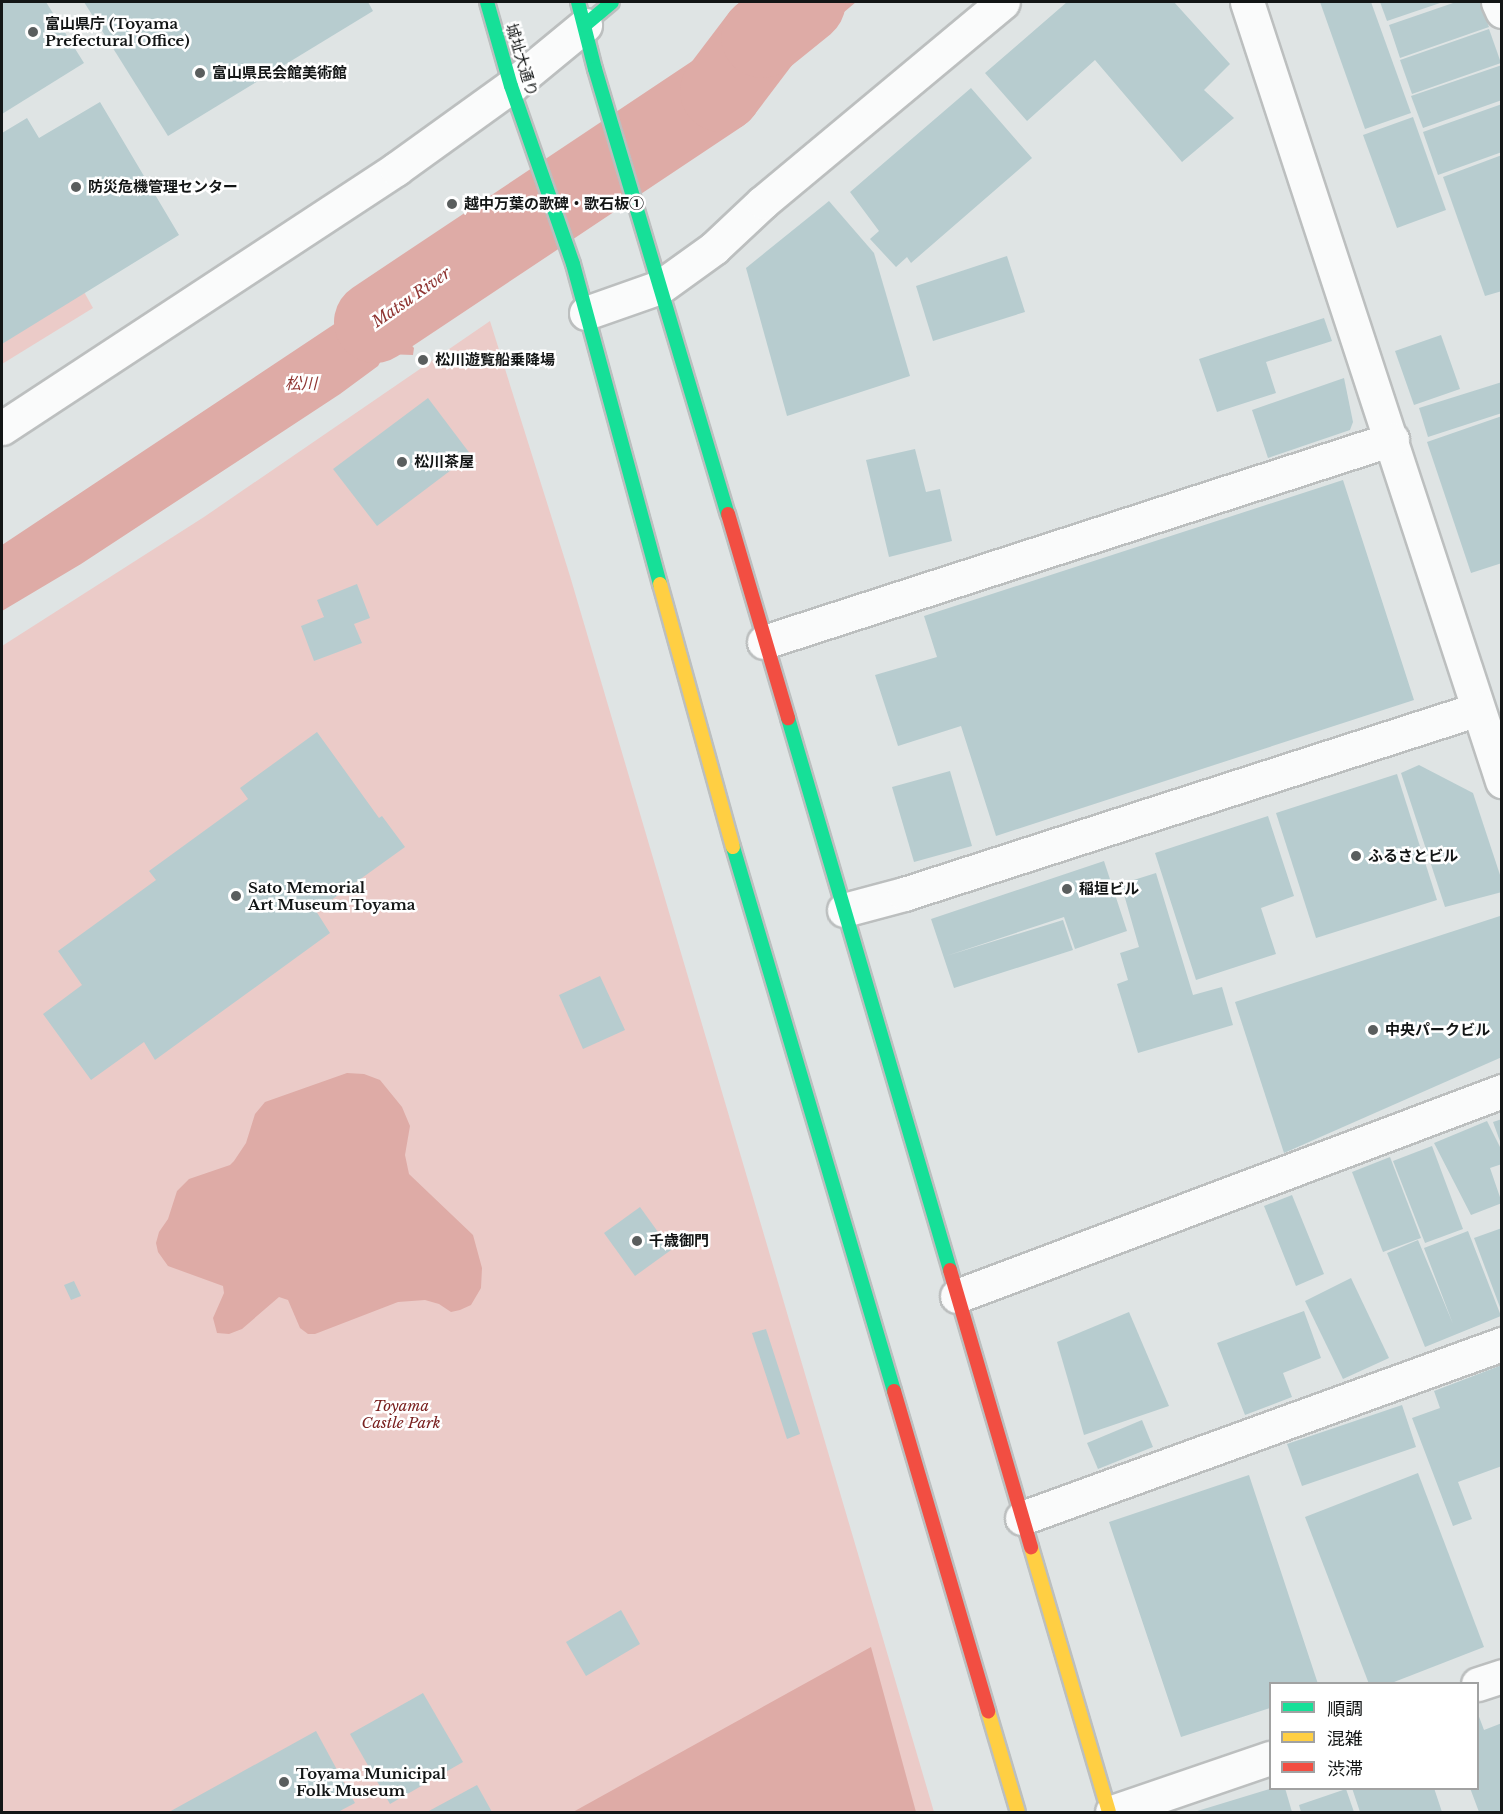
<!DOCTYPE html>
<html>
<head>
<meta charset="utf-8">
<style>
  body { margin:0 }
  #map { position:relative; width:1503px; height:1814px; overflow:hidden; background:#dfe4e4; font-family:"Libre Baskerville","Noto Sans JP",serif }
  div>[style] { position:absolute }
  [style*='--x'] { left:calc(var(--x)*1px); top:calc(var(--y)*1px); width:calc(var(--w)*1px); rotate:calc(var(--a)*1deg) }
  .green>* { inset:0; background:#ebcbc8 }
  .water>* { inset:0; background:#deaba6 }
  .river>* { height:82px; margin:-41px; padding:0 41px; transform-origin:41px; border-radius:41px; background:#deaba6 }
  .building>* { inset:0; background:#b7cccf }
  .roads { filter:drop-shadow(2px 0 #bcbfbf) drop-shadow(-2px 0 #bcbfbf) drop-shadow(0 2px #bcbfbf) drop-shadow(0 -2px #bcbfbf) }
  .street>* { height:33px; margin:-16.5px; padding:0 16.5px; transform-origin:16.5px; border-radius:16.5px; background:#fafbfb }
  .fast>* { height:14px; margin:-7px; padding:0 7px; transform-origin:7px; border-radius:7px; background:#16e098 }
  .slow>* { height:14px; margin:-7px; padding:0 7px; transform-origin:7px; border-radius:7px; background:#ffcf43 }
  .jam>* { height:14px; margin:-7px; padding:0 7px; transform-origin:7px; border-radius:7px; background:#f24e42 }
  .dots>* { width:16px; height:16px; translate:-50% -50%; box-sizing:border-box; border:3px solid #fff; border-radius:50% }
  span { translate:-50% -50%; white-space:nowrap; text-align:center; line-height:1.15; -webkit-text-stroke:5px #fff; paint-order:stroke }
  .poi-label { font-size:15px; color:#131616; font-weight:700 }
  .left { translate:0 -50%; text-align:left }
  .street-label { font-size:15px; color:#131616 }
  .park-label { font-size:15px; color:#792120; font-style:italic }
  .water-label { font-size:16px; color:#8f3532; font-style:italic }
  .frame { position:absolute; inset:0; border:3px solid #131616; pointer-events:none }
  .legend { position:absolute; left:1269px; top:1682px; width:210px; height:108px; box-sizing:border-box; background:#fff; border:2px solid #a1a2a2; margin:0; padding:8px 10px; list-style:none; font-size:18px; color:#131616 }
  .legend li { display:flex; align-items:center; gap:12px; height:30px }
  .legend b { width:30px; border:2px solid #a1a2a2 }
</style>
</head>
<body>
<div id="map">
  <div class="green">
    <i style="clip-path:polygon(78px 281px,93px 308px,2px 364px,2px 328px)"></i>
    <i style="clip-path:polygon(490px 321px,570px 576px,934px 1812px,2px 1812px,2px 646px,204px 517px)"></i>
  </div>
  <div class="water">
    <i style="clip-path:polygon(764px 2px,856px 2px,773px 72px,757px 100px,705px 140px,683px 81px,702px 67px,718px 43px)"></i>
    <i style="clip-path:polygon(462px 228px,476px 281px,402px 335px,414px 348px,413px 355px,385px 354px,378px 366px,340px 394px,81px 564px,2px 611px,2px 545px,354px 311px)"></i>
    <i style="clip-path:polygon(347px 1073px,364px 1074px,380px 1080px,402px 1107px,410px 1126px,405px 1155px,409px 1174px,473px 1235px,482px 1268px,481px 1288px,471px 1305px,460px 1310px,451px 1312px,439px 1304px,425px 1300px,398px 1302px,315px 1334px,308px 1334px,300px 1328px,288px 1300px,279px 1297px,242px 1329px,229px 1334px,217px 1333px,213px 1318px,224px 1293px,223px 1286px,168px 1266px,158px 1252px,156px 1243px,159px 1232px,168px 1219px,177px 1191px,189px 1179px,230px 1165px,234px 1161px,246px 1143px,255px 1114px,265px 1102px)"></i>
    <i style="clip-path:polygon(871px 1647px,916px 1812px,573px 1812px)"></i>
  </div>
  <div class="river">
    <i style="--x:375;--y:322;--w:416;--a:-33.7"></i>
    <i style="--x:721;--y:91;--w:68;--a:-52.8"></i>
    <i style="--x:762;--y:37;--w:55;--a:-39.1"></i>
  </div>
  <div class="building">
    <i style="clip-path:polygon(2px 2px,46px 2px,84px 63px,2px 114px)"></i>
    <i style="clip-path:polygon(84px 2px,368px 2px,373px 11px,168px 136px)"></i>
    <i style="clip-path:polygon(1067px 2px,1174px 2px,1230px 64px,1204px 90px,1234px 118px,1182px 162px,1095px 60px,1027px 121px,985px 73px)"></i>
    <i style="clip-path:polygon(1320px 2px,1371px 2px,1411px 113px,1365px 129px)"></i>
    <i style="clip-path:polygon(1380px 2px,1443px 2px,1387px 21px)"></i>
    <i style="clip-path:polygon(1456px 2px,1480px 2px,1489px 27px,1400px 58px,1389px 25px)"></i>
    <i style="clip-path:polygon(1489px 29px,1501px 63px,1412px 94px,1400px 60px)"></i>
    <i style="clip-path:polygon(1502px 65px,1502px 100px,1423px 128px,1411px 96px)"></i>
    <i style="clip-path:polygon(971px 88px,1032px 158px,911px 263px,907px 257px,896px 267px,870px 239px,879px 231px,850px 192px)"></i>
    <i style="clip-path:polygon(100px 102px,179px 235px,2px 344px,2px 133px,27px 118px,39px 138px)"></i>
    <i style="clip-path:polygon(1502px 104px,1502px 152px,1438px 175px,1423px 132px)"></i>
    <i style="clip-path:polygon(1413px 117px,1446px 210px,1397px 228px,1363px 135px)"></i>
    <i style="clip-path:polygon(1502px 155px,1502px 291px,1485px 296px,1443px 177px)"></i>
    <i style="clip-path:polygon(829px 201px,874px 253px,910px 376px,787px 416px,746px 268px)"></i>
    <i style="clip-path:polygon(1007px 256px,1025px 312px,933px 341px,916px 286px)"></i>
    <i style="clip-path:polygon(1324px 318px,1332px 341px,1266px 362px,1276px 393px,1217px 412px,1199px 359px)"></i>
    <i style="clip-path:polygon(1441px 335px,1460px 389px,1414px 405px,1395px 351px)"></i>
    <i style="clip-path:polygon(1344px 378px,1353px 422px,1350px 430px,1268px 458px,1252px 410px)"></i>
    <i style="clip-path:polygon(1502px 382px,1502px 413px,1428px 437px,1419px 408px)"></i>
    <i style="clip-path:polygon(428px 398px,471px 455px,377px 526px,333px 469px)"></i>
    <i style="clip-path:polygon(1502px 416px,1502px 563px,1471px 573px,1427px 442px)"></i>
    <i style="clip-path:polygon(915px 449px,926px 492px,940px 489px,952px 541px,889px 557px,866px 460px)"></i>
    <i style="clip-path:polygon(1343px 480px,1414px 700px,996px 836px,961px 726px,898px 746px,875px 675px,937px 657px,924px 616px)"></i>
    <i style="clip-path:polygon(357px 584px,370px 618px,354px 624px,362px 643px,314px 661px,301px 626px,324px 617px,317px 600px)"></i>
    <i style="clip-path:polygon(317px 732px,379px 818px,382px 816px,405px 847px,316px 911px,330px 933px,155px 1060px,144px 1042px,91px 1080px,43px 1014px,82px 985px,58px 951px,156px 880px,149px 871px,248px 799px,240px 788px)"></i>
    <i style="clip-path:polygon(1419px 765px,1473px 793px,1502px 881px,1502px 892px,1445px 907px,1401px 773px)"></i>
    <i style="clip-path:polygon(950px 771px,972px 846px,914px 862px,892px 787px)"></i>
    <i style="clip-path:polygon(1397px 774px,1437px 900px,1316px 938px,1276px 813px)"></i>
    <i style="clip-path:polygon(1268px 816px,1294px 896px,1261px 908px,1276px 954px,1196px 980px,1155px 853px)"></i>
    <i style="clip-path:polygon(1104px 861px,1127px 931px,1075px 949px,1064px 917px,946px 956px,1063px 920px,1073px 950px,954px 988px,931px 919px)"></i>
    <i style="clip-path:polygon(1156px 873px,1193px 995px,1222px 987px,1233px 1025px,1138px 1053px,1117px 984px,1128px 980px,1120px 953px,1139px 947px,1121px 884px)"></i>
    <i style="clip-path:polygon(1500px 916px,1502px 1057px,1284px 1153px,1235px 1002px)"></i>
    <i style="clip-path:polygon(600px 976px,625px 1030px,583px 1049px,559px 995px)"></i>
    <i style="clip-path:polygon(1502px 1119px,1502px 1143px,1501px 1144px,1493px 1122px)"></i>
    <i style="clip-path:polygon(1487px 1121px,1502px 1151px,1502px 1164px,1490px 1168px,1502px 1203px,1471px 1215px,1434px 1143px)"></i>
    <i style="clip-path:polygon(1432px 1146px,1463px 1229px,1425px 1243px,1393px 1161px)"></i>
    <i style="clip-path:polygon(1390px 1157px,1421px 1238px,1383px 1252px,1352px 1172px)"></i>
    <i style="clip-path:polygon(1292px 1195px,1324px 1274px,1296px 1286px,1264px 1206px)"></i>
    <i style="clip-path:polygon(640px 1207px,671px 1250px,635px 1276px,604px 1233px)"></i>
    <i style="clip-path:polygon(1502px 1228px,1502px 1310px,1501px 1310px,1474px 1238px)"></i>
    <i style="clip-path:polygon(1468px 1231px,1501px 1316px,1425px 1347px,1387px 1253px,1418px 1240px,1453px 1324px,1424px 1248px)"></i>
    <i style="clip-path:polygon(1351px 1278px,1389px 1358px,1343px 1379px,1305px 1301px)"></i>
    <i style="clip-path:polygon(74px 1281px,81px 1296px,71px 1300px,64px 1285px)"></i>
    <i style="clip-path:polygon(1304px 1311px,1321px 1358px,1283px 1373px,1292px 1397px,1245px 1415px,1217px 1343px)"></i>
    <i style="clip-path:polygon(1129px 1312px,1169px 1406px,1084px 1435px,1057px 1342px)"></i>
    <i style="clip-path:polygon(766px 1329px,800px 1434px,787px 1439px,752px 1333px)"></i>
    <i style="clip-path:polygon(1502px 1365px,1502px 1466px,1458px 1482px,1472px 1519px,1453px 1526px,1412px 1418px,1440px 1408px,1434px 1391px)"></i>
    <i style="clip-path:polygon(1402px 1405px,1416px 1447px,1302px 1486px,1287px 1444px)"></i>
    <i style="clip-path:polygon(1142px 1420px,1153px 1447px,1098px 1469px,1087px 1443px)"></i>
    <i style="clip-path:polygon(1418px 1473px,1484px 1647px,1389px 1684px,1369px 1684px,1305px 1517px)"></i>
    <i style="clip-path:polygon(1249px 1475px,1318px 1684px,1270px 1684px,1270px 1708px,1181px 1737px,1109px 1522px)"></i>
    <i style="clip-path:polygon(621px 1610px,640px 1644px,586px 1676px,566px 1642px)"></i>
    <i style="clip-path:polygon(423px 1693px,463px 1762px,390px 1804px,350px 1734px)"></i>
    <i style="clip-path:polygon(1478px 1714px,1484px 1730px,1502px 1723px,1502px 1812px,1479px 1812px,1470px 1788px,1478px 1788px)"></i>
    <i style="clip-path:polygon(316px 1731px,355px 1803px,338px 1812px,169px 1812px)"></i>
    <i style="clip-path:polygon(477px 1785px,492px 1812px,427px 1812px)"></i>
    <i style="clip-path:polygon(1273px 1788px,1285px 1788px,1292px 1812px,1194px 1812px)"></i>
    <i style="clip-path:polygon(1352px 1788px,1434px 1788px,1442px 1812px,1360px 1812px)"></i>
    <i style="clip-path:polygon(1346px 1789px,1354px 1812px,1301px 1812px,1299px 1805px)"></i>
  </div>
  <div class="roads">
    <div class="street">
      <i style="--x:1247;--y:2;--w:820;--a:71.87"></i>
      <i style="--x:1498;--y:2;--w:10;--a:66"></i>
      <i style="--x:586;--y:313;--w:78;--a:-19.4"></i>
      <i style="--x:660;--y:287;--w:67;--a:-35.8"></i>
      <i style="--x:714;--y:248;--w:67;--a:-43.2"></i>
      <i style="--x:763;--y:202;--w:312;--a:-39.8"></i>
      <i style="--x:2;--y:428;--w:472;--a:-33.3"></i>
      <i style="--x:396;--y:169;--w:142;--a:-35.8"></i>
      <i style="--x:511;--y:86;--w:96;--a:-39.5"></i>
      <i style="--x:764;--y:642;--w:660;--a:-17.91"></i>
      <i style="--x:844;--y:910;--w:62;--a:-14.9"></i>
      <i style="--x:904;--y:894;--w:603;--a:-17.86"></i>
      <i style="--x:957;--y:1296;--w:582;--a:-20.61"></i>
      <i style="--x:1022;--y:1518;--w:511;--a:-19.93"></i>
      <i style="--x:1478;--y:1684;--w:25;--a:-18"></i>
      <i style="--x:1112;--y:1812;--w:167;--a:-18.9"></i>
    </div>
    <div class="fast">
      <i style="--x:487;--y:2;--w:87;--a:74.1"></i>
      <i style="--x:511;--y:86;--w:188;--a:70.8"></i>
      <i style="--x:573;--y:264;--w:332;--a:74.8"></i>
      <i style="--x:578;--y:2;--w:69;--a:75.8"></i>
      <i style="--x:595;--y:69;--w:464;--a:73.4"></i>
      <i style="--x:585;--y:25;--w:35;--a:-40"></i>
      <i style="--x:788;--y:718;--w:575;--a:73.64"></i>
      <i style="--x:733;--y:847;--w:567;--a:73.51"></i>
    </div>
    <div class="slow">
      <i style="--x:660;--y:584;--w:273;--a:74.5"></i>
      <i style="--x:1031;--y:1547;--w:276;--a:73.6"></i>
      <i style="--x:988;--y:1711;--w:105;--a:73.5"></i>
    </div>
    <div class="jam">
      <i style="--x:728;--y:514;--w:213;--a:73.6"></i>
      <i style="--x:950;--y:1270;--w:289;--a:73.7"></i>
      <i style="--x:894;--y:1391;--w:334;--a:73.6"></i>
    </div>
  </div>
  <div class="dots">
    <i style="left:33px;top:32px;background:#5a5e5e"></i>
    <i style="left:200px;top:73px;background:#5a5e5e"></i>
    <i style="left:76px;top:187px;background:#5a5e5e"></i>
    <i style="left:452px;top:204px;background:#5a5e5e"></i>
    <i style="left:423px;top:360px;background:#5a5e5e"></i>
    <i style="left:402px;top:462px;background:#5a5e5e"></i>
    <i style="left:1356px;top:856px;background:#5a5e5e"></i>
    <i style="left:1067px;top:889px;background:#5a5e5e"></i>
    <i style="left:236px;top:896px;background:#5a5e5e"></i>
    <i style="left:1373px;top:1030px;background:#5a5e5e"></i>
    <i style="left:637px;top:1241px;background:#5a5e5e"></i>
    <i style="left:284px;top:1782px;background:#5a5e5e"></i>
  </div>
  <div class="poi-label">
    <span class="left" style="left:45px;top:32px">富山県庁 (Toyama<br>Prefectural Office)</span>
    <span class="left" style="left:212px;top:73px">富山県民会館美術館</span>
    <span class="left" style="left:88px;top:187px">防災危機管理センター</span>
    <span class="left" style="left:464px;top:204px">越中万葉の歌碑・歌石板①</span>
    <span class="left" style="left:435px;top:360px">松川遊覧船乗降場</span>
    <span class="left" style="left:414px;top:462px">松川茶屋</span>
    <span class="left" style="left:1368px;top:856px">ふるさとビル</span>
    <span class="left" style="left:248px;top:896px">Sato Memorial<br>Art Museum Toyama</span>
    <span class="left" style="left:1079px;top:889px">稲垣ビル</span>
    <span class="left" style="left:1385px;top:1030px">中央パークビル</span>
    <span class="left" style="left:649px;top:1241px">千歳御門</span>
    <span class="left" style="left:296px;top:1782px">Toyama Municipal<br>Folk Museum</span>
  </div>
  <div class="street-label">
    <span style="left:522px;top:60px;rotate:73deg">城址大通り</span>
  </div>
  <div class="park-label">
    <span style="left:401px;top:1414px">Toyama<br>Castle Park</span>
  </div>
  <div class="water-label">
    <span style="left:411px;top:297px;rotate:-35deg">Matsu River</span>
    <span style="left:301px;top:383px">松川</span>
  </div>
  <div class="frame"></div>
  <ul class="legend">
  <li><b style="height:8px;background:#16e098"></b>順調</li>
  <li><b style="height:8px;background:#ffcf43"></b>混雑</li>
  <li><b style="height:8px;background:#f24e42"></b>渋滞</li>
  </ul>
</div>
</body>
</html>
